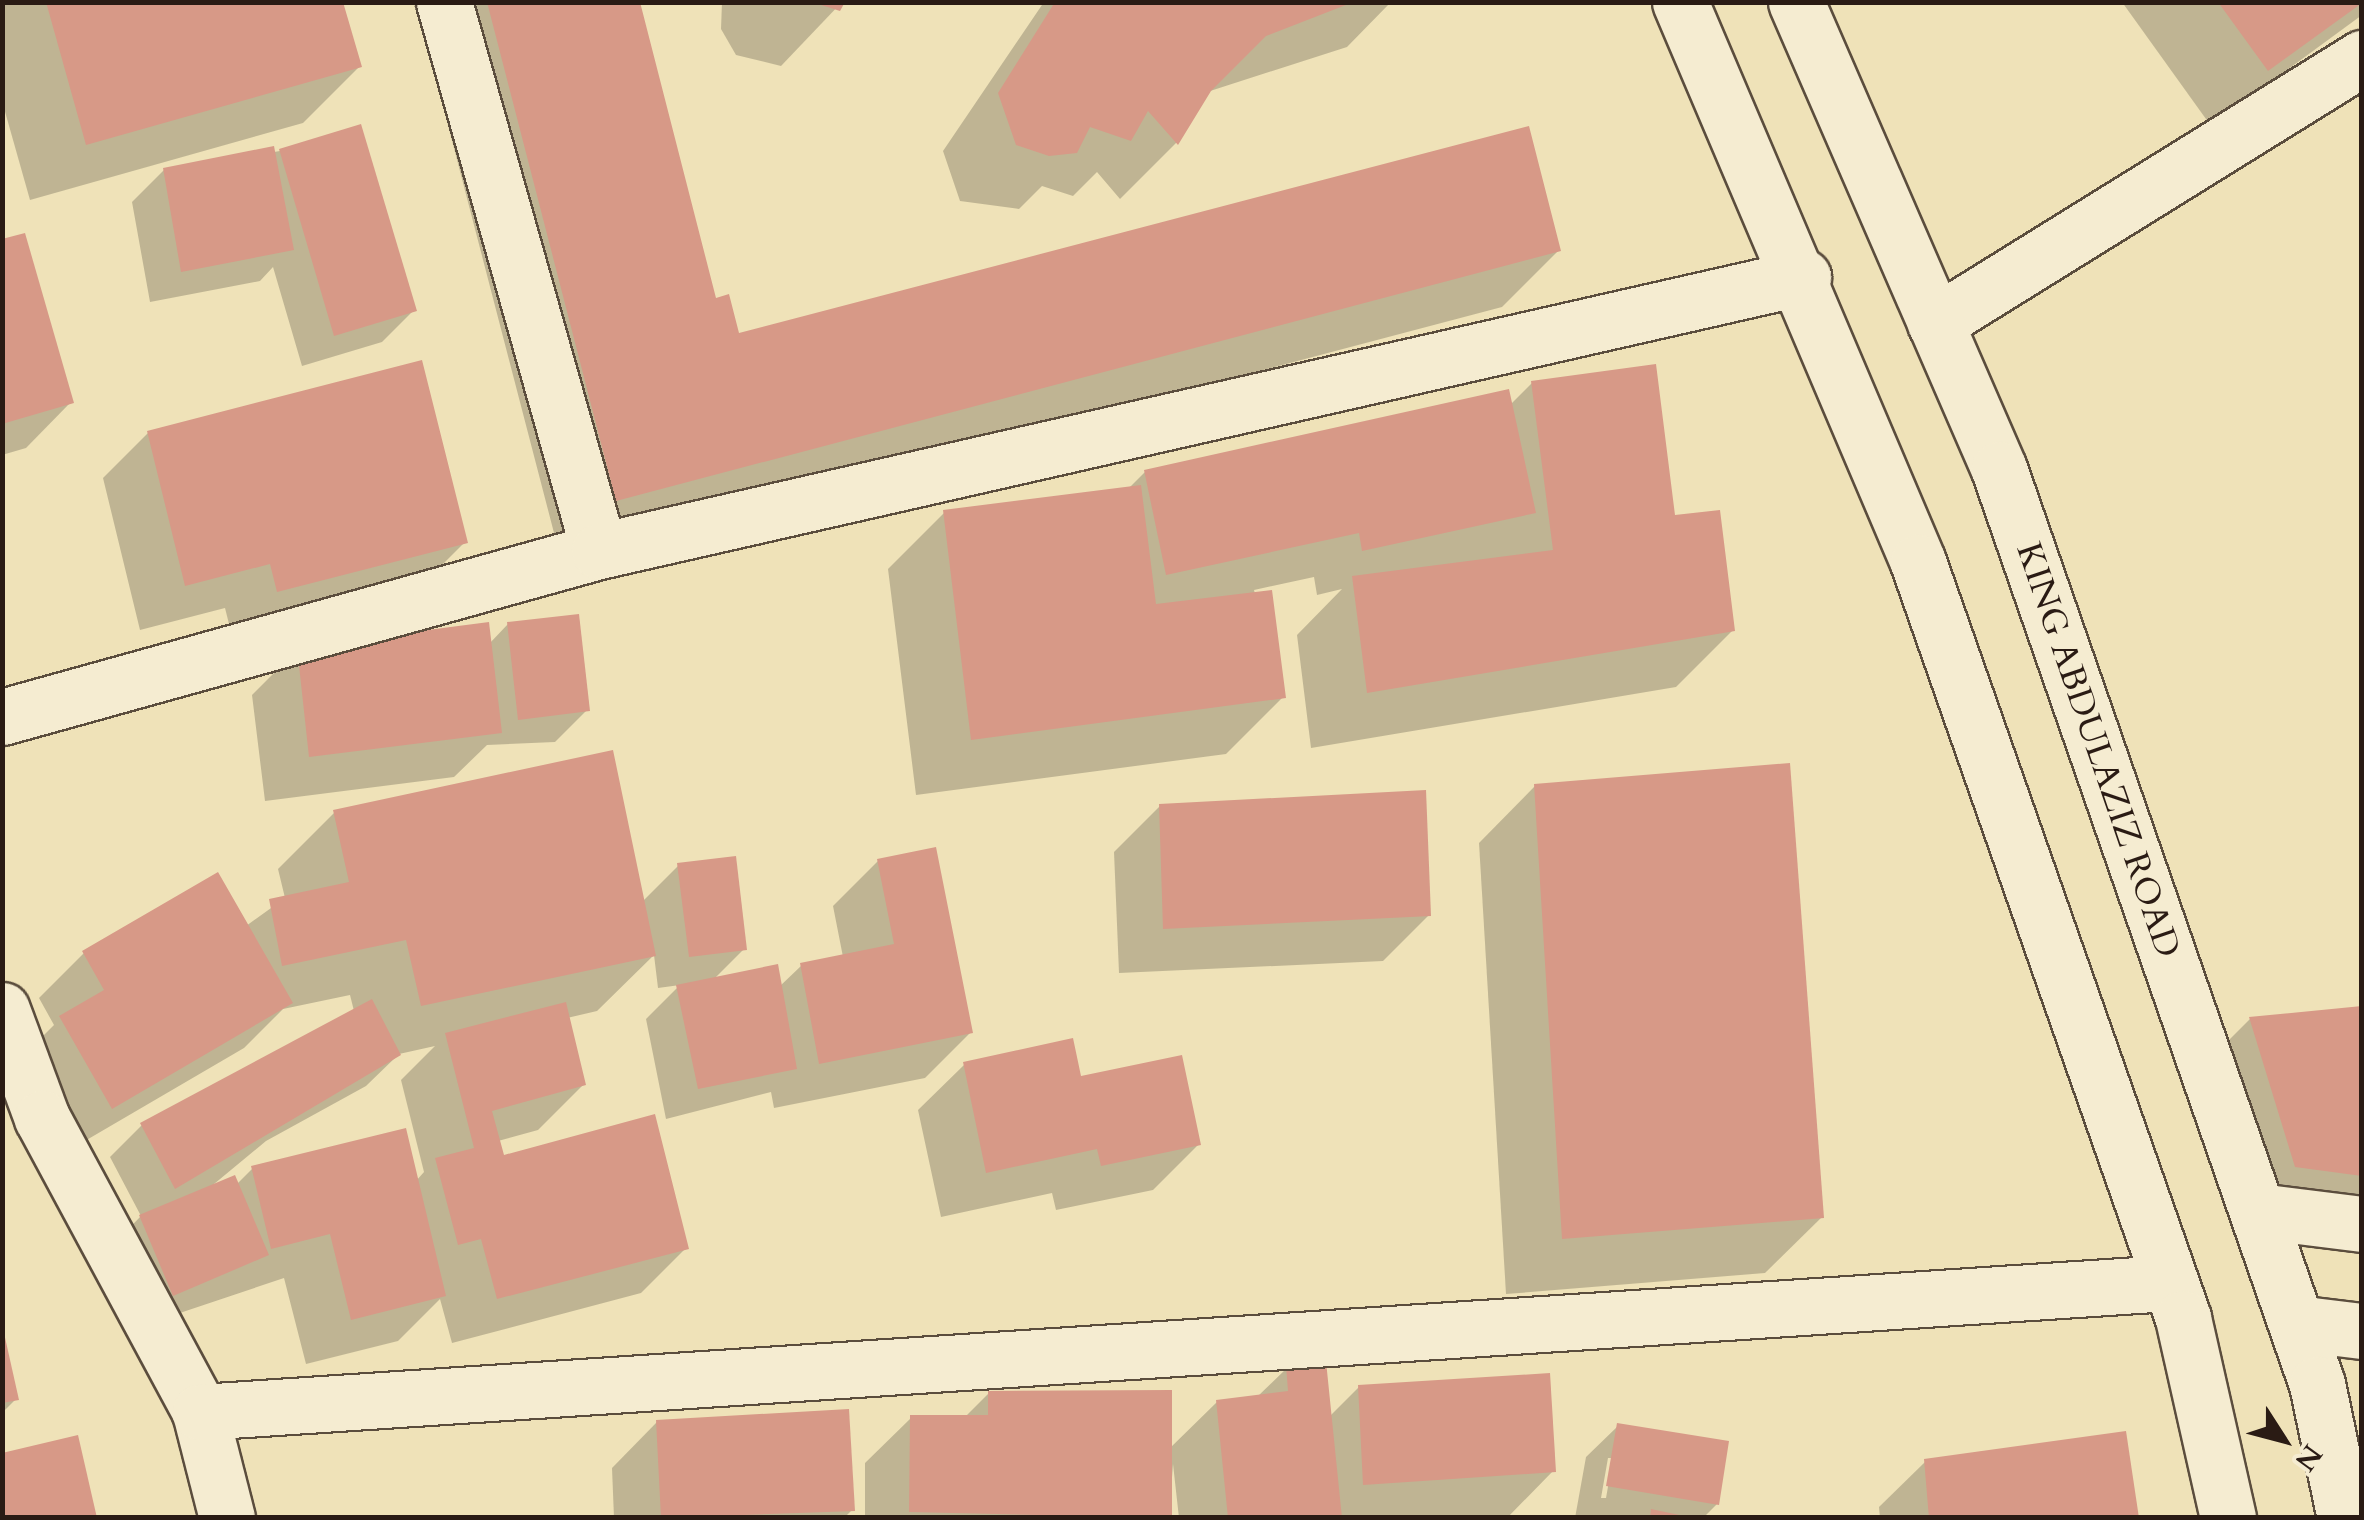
<!DOCTYPE html>
<html>
<head>
<meta charset="utf-8">
<style>
  body { margin:0 }
  #map { position:relative; width:2364px; height:1520px; overflow:hidden; background:#efe2b8; font-family:Cardo,serif }
  div>[style] { position:absolute }
  [style*='--x'] { left:calc(var(--x)*1px); top:calc(var(--y)*1px); width:calc(var(--w)*1px); rotate:calc(var(--a)*1deg) }
  .shadow>* { inset:0; background:#0003 }
  .building>* { inset:0; background:#d79987 }
  .roads { filter:drop-shadow(2px 0 #5b4d3d) drop-shadow(-2px 0 #5b4d3d) drop-shadow(0 2px #5b4d3d) drop-shadow(0 -2px #5b4d3d) }
  .minor>* { height:55px; margin:-27.5px; padding:0 27.5px; transform-origin:27.5px; border-radius:27.5px; background:#f5ecd1 }
  .secondary>* { height:55px; margin:-27.5px; padding:0 27.5px; transform-origin:27.5px; border-radius:27.5px; background:#f5ecd1 }
  span { translate:-50% -50%; white-space:nowrap; text-align:center; line-height:1.15; -webkit-text-stroke:10px #f5ecd1; paint-order:stroke }
  .street-label { font-size:35px; color:#2a1b14 }
  .frame { position:absolute; inset:0; border:5px solid #2a1b14; pointer-events:none }
  .north { position:absolute; left:2234px; top:1390px; width:100px; height:100px; -webkit-text-stroke:8px #f5ecd1; paint-order:stroke; rotate:126deg; font-size:28px; font-weight:700; line-height:40px; text-align:center; color:#2a1b14 }
  .north::after { content:''; display:block; margin:auto; width:35px; height:45px; background:#2a1b14; clip-path:polygon(50% 0,100% 100%,50% 72%,0 100%) }
</style>
</head>
<body>
<div id="map">
  <div class="shadow">
    <i style="clip-path:polygon(2px 2px,341px 2px,359px 67px,303px 123px,30px 200px,2px 101px)"></i>
    <i style="clip-path:polygon(416px 2px,637px 2px,714px 301px,738px 336px,1558px 251px,1502px 307px,560px 556px)"></i>
    <i style="clip-path:polygon(722px 2px,842px 2px,781px 66px,736px 55px,721px 29px)"></i>
    <i style="clip-path:polygon(1044px 2px,1391px 2px,1347px 47px,1207px 92px,1176px 143px,1120px 199px,1097px 172px,1073px 196px,1042px 186px,1019px 209px,960px 201px,943px 151px)"></i>
    <i style="clip-path:polygon(2122px 2px,2362px 2px,2362px 15px,2211px 126px)"></i>
    <i style="clip-path:polygon(280px 151px,414px 310px,382px 342px,302px 366px,273px 267px,260px 281px,150px 302px,132px 202px,164px 170px)"></i>
    <i style="clip-path:polygon(2px 242px,71px 402px,26px 448px,2px 455px)"></i>
    <i style="clip-path:polygon(1532px 383px,1672px 518px,1733px 630px,1676px 687px,1311px 748px,1297px 635px,1342px 589px,1317px 595px,1314px 577px,1254px 590px,1283px 697px,1226px 754px,916px 795px,888px 569px,944px 513px,1128px 489px,1145px 472px,1510px 405px)"></i>
    <i style="clip-path:polygon(148px 433px,465px 542px,419px 588px,232px 636px,225px 608px,140px 630px,103px 478px)"></i>
    <i style="clip-path:polygon(508px 624px,587px 710px,555px 742px,487px 745px,454px 777px,265px 801px,252px 695px,298px 649px,489px 644px)"></i>
    <i style="clip-path:polygon(1535px 786px,1822px 1217px,1765px 1273px,1506px 1294px,1479px 843px)"></i>
    <i style="clip-path:polygon(1160px 806px,1429px 915px,1383px 961px,1119px 973px,1114px 852px)"></i>
    <i style="clip-path:polygon(evenodd,335px 812px,643px 901px,678px 866px,744px 949px,713px 980px,779px 987px,801px 966px,843px 957px,833px 906px,878px 861px,970px 1033px,925px 1078px,774px 1108px,771px 1092px,666px 1119px,646px 1019px,680px 985px,658px 988px,654px 955px,597px 1011px,567px 1018px,584px 1084px,538px 1130px,498px 1141px,502px 1158px,686px 1248px,641px 1293px,452px 1343px,440px 1299px,398px 1341px,306px 1364px,284px 1278px,141px 1326px,109px 1249px,141px 1216px,110px 1157px,142px 1125px,354px 1011px,350px 995px,283px 1009px,244px 1048px,66px 1152px,15px 1064px,54px 1025px,39px 998px,84px 953px,246px 926px,285px 898px,278px 869px,335px 812px,435px 1046px,401px 1080px,424px 1172px,416px 1181px,253px 1168px,236px 1185px,208px 1189px,266px 1141px,366px 1086px,399px 1054px,435px 1046px)"></i>
    <i style="clip-path:polygon(2362px 1009px,2362px 1226px,2250px 1212px,2205px 1064px,2250px 1019px)"></i>
    <i style="clip-path:polygon(964px 1065px,1079px 1079px,1198px 1145px,1153px 1190px,1056px 1210px,1052px 1193px,941px 1217px,918px 1110px)"></i>
    <i style="clip-path:polygon(2px 1328px,16px 1399px,2px 1413px)"></i>
    <i style="clip-path:polygon(1287px 1368px,1329px 1417px,1359px 1387px,1553px 1471px,1507px 1518px,1179px 1518px,1173px 1464px,1169px 1518px,865px 1518px,865px 1463px,911px 1418px,965px 1417px,989px 1393px,1169px 1449px,1217px 1402px,1257px 1397px)"></i>
    <i style="clip-path:polygon(657px 1422px,852px 1510px,844px 1518px,614px 1518px,612px 1468px)"></i>
    <i style="clip-path:polygon(evenodd,1618px 1426px,1717px 1504px,1703px 1518px,1575px 1518px,1586px 1457px,1618px 1426px,1608px 1458px,1613px 1458px,1606px 1498px,1601px 1498px,1608px 1458px)"></i>
    <i style="clip-path:polygon(1925px 1462px,2136px 1518px,1880px 1518px,1879px 1507px)"></i>
  </div>
  <div class="building">
    <i style="clip-path:polygon(46px 2px,343px 2px,362px 67px,86px 145px)"></i>
    <i style="clip-path:polygon(487px 2px,640px 2px,716px 298px,729px 294px,739px 333px,1529px 126px,1561px 251px,616px 501px)"></i>
    <i style="clip-path:polygon(812px 2px,845px 2px,840px 11px)"></i>
    <i style="clip-path:polygon(1055px 2px,1351px 2px,1351px 3px,1266px 36px,1211px 91px,1178px 145px,1148px 111px,1131px 141px,1090px 127px,1077px 153px,1049px 156px,1016px 145px,998px 93px)"></i>
    <i style="clip-path:polygon(2218px 2px,2362px 2px,2362px 3px,2268px 71px)"></i>
    <i style="clip-path:polygon(361px 124px,417px 311px,334px 336px,279px 149px)"></i>
    <i style="clip-path:polygon(274px 146px,294px 250px,181px 272px,163px 168px)"></i>
    <i style="clip-path:polygon(25px 233px,74px 403px,2px 424px,2px 239px)"></i>
    <i style="clip-path:polygon(422px 360px,468px 543px,277px 592px,270px 564px,185px 586px,147px 431px)"></i>
    <i style="clip-path:polygon(1656px 364px,1675px 515px,1720px 510px,1735px 631px,1367px 693px,1352px 576px,1553px 550px,1531px 381px)"></i>
    <i style="clip-path:polygon(1509px 389px,1536px 513px,1362px 551px,1359px 533px,1166px 575px,1144px 470px)"></i>
    <i style="clip-path:polygon(1141px 485px,1156px 604px,1272px 590px,1286px 698px,971px 740px,943px 510px)"></i>
    <i style="clip-path:polygon(579px 614px,590px 711px,518px 720px,507px 622px)"></i>
    <i style="clip-path:polygon(489px 622px,502px 733px,309px 757px,297px 647px)"></i>
    <i style="clip-path:polygon(613px 750px,656px 956px,421px 1006px,406px 940px,282px 966px,269px 899px,349px 882px,333px 810px)"></i>
    <i style="clip-path:polygon(1790px 763px,1824px 1218px,1562px 1239px,1534px 784px)"></i>
    <i style="clip-path:polygon(1426px 790px,1431px 916px,1163px 929px,1159px 804px)"></i>
    <i style="clip-path:polygon(936px 847px,973px 1033px,819px 1064px,800px 963px,894px 944px,877px 859px)"></i>
    <i style="clip-path:polygon(736px 856px,747px 950px,689px 957px,677px 863px)"></i>
    <i style="clip-path:polygon(218px 872px,293px 1003px,112px 1109px,59px 1016px,104px 990px,82px 951px)"></i>
    <i style="clip-path:polygon(778px 964px,797px 1069px,698px 1089px,676px 985px)"></i>
    <i style="clip-path:polygon(372px 999px,401px 1055px,175px 1189px,140px 1123px)"></i>
    <i style="clip-path:polygon(566px 1002px,586px 1085px,492px 1111px,504px 1155px,655px 1114px,689px 1249px,497px 1299px,481px 1239px,458px 1245px,435px 1158px,474px 1148px,445px 1033px)"></i>
    <i style="clip-path:polygon(2362px 1006px,2362px 1176px,2295px 1167px,2249px 1017px)"></i>
    <i style="clip-path:polygon(1073px 1038px,1081px 1076px,1182px 1055px,1201px 1145px,1101px 1166px,1097px 1149px,986px 1173px,963px 1062px)"></i>
    <i style="clip-path:polygon(406px 1128px,446px 1296px,351px 1320px,330px 1234px,271px 1249px,251px 1166px)"></i>
    <i style="clip-path:polygon(235px 1175px,269px 1255px,173px 1296px,139px 1215px)"></i>
    <i style="clip-path:polygon(2px 1324px,19px 1400px,2px 1403px)"></i>
    <i style="clip-path:polygon(1326px 1361px,1342px 1518px,1228px 1518px,1216px 1400px,1288px 1391px,1286px 1365px)"></i>
    <i style="clip-path:polygon(1550px 1373px,1556px 1472px,1363px 1485px,1358px 1385px)"></i>
    <i style="clip-path:polygon(1172px 1390px,1172px 1518px,909px 1512px,910px 1415px,988px 1415px,988px 1391px)"></i>
    <i style="clip-path:polygon(849px 1409px,855px 1511px,661px 1518px,656px 1420px)"></i>
    <i style="clip-path:polygon(1617px 1423px,1729px 1441px,1719px 1505px,1606px 1486px)"></i>
    <i style="clip-path:polygon(2126px 1431px,2139px 1518px,1929px 1518px,1924px 1459px)"></i>
    <i style="clip-path:polygon(78px 1435px,97px 1518px,2px 1518px,2px 1453px)"></i>
    <i style="clip-path:polygon(1651px 1509px,1684px 1516px,1684px 1518px,1650px 1518px)"></i>
  </div>
  <div class="roads">
    <div class="minor">
      <i style="--x:444;--y:2;--w:570;--a:74.23"></i>
      <i style="--x:1935;--y:323;--w:503;--a:-31.82"></i>
      <i style="--x:2;--y:717;--w:620;--a:-15.54"></i>
      <i style="--x:599;--y:551;--w:1235;--a:-12.82"></i>
      <i style="--x:2;--y:1010;--w:115;--a:69.7"></i>
      <i style="--x:42;--y:1118;--w:334;--a:61.7"></i>
      <i style="--x:200;--y:1412;--w:109;--a:75.7"></i>
      <i style="--x:2258;--y:1211;--w:105;--a:7.1"></i>
      <i style="--x:2296;--y:1323;--w:66;--a:6.9"></i>
      <i style="--x:200;--y:1412;--w:1974;--a:-3.75"></i>
    </div>
    <div class="secondary">
      <i style="--x:1680;--y:2;--w:608;--a:66.97"></i>
      <i style="--x:1918;--y:562;--w:801;--a:70.68"></i>
      <i style="--x:2183;--y:1318;--w:205;--a:77.3"></i>
      <i style="--x:1796;--y:2;--w:509;--a:66.51"></i>
      <i style="--x:1999;--y:469;--w:969;--a:70.84"></i>
      <i style="--x:2317;--y:1384;--w:137;--a:78.2"></i>
    </div>
  </div>
  <div class="street-label">
    <span style="left:2098px;top:750px;rotate:71deg">KING ABDULAZIZ ROAD</span>
  </div>
  <div class="frame"></div>
  <div class="north">N</div>
</div>
</body>
</html>
